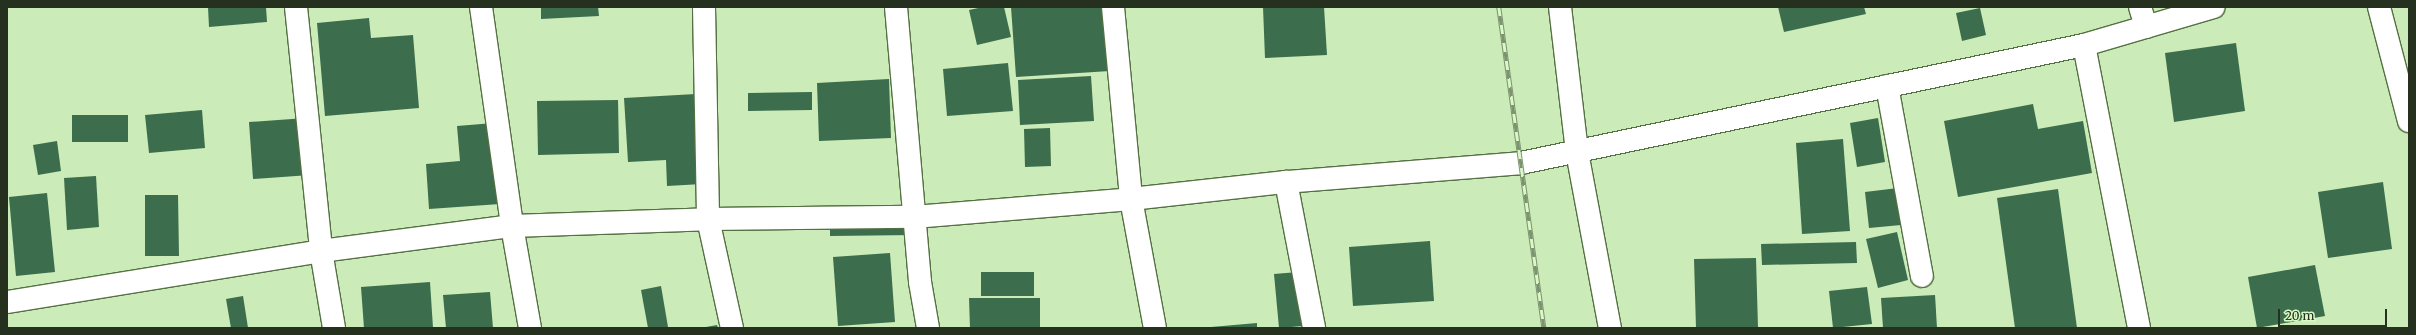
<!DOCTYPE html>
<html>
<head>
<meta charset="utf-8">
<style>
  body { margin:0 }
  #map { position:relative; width:2416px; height:335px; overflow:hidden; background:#cbebb8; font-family:Merriweather,serif }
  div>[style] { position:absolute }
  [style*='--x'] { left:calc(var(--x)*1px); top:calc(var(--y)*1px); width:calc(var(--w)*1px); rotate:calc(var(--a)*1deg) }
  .building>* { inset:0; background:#3c6d4d }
  .roads { filter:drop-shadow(1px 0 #557043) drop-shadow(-1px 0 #557043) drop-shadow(0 1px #557043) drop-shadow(0 -1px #557043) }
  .street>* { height:22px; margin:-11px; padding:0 11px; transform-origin:11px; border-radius:11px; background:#fff }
  .rail>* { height:4.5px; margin-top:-2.25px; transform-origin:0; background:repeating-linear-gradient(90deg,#d8f8c5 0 9px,#7d936f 0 18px); box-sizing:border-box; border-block:1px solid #7d936f }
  span { translate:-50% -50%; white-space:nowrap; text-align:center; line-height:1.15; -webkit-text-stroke:4px #d8f8c5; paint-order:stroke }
  .frame { position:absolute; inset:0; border:8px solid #25311e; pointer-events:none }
  .scale { position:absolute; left:2278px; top:309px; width:109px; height:18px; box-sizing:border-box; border:2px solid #25311e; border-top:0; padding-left:5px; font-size:12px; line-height:14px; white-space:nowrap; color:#25311e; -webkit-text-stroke:3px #d8f8c5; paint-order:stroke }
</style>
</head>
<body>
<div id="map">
  <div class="building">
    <i style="clip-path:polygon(208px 7px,266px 7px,267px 22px,209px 27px)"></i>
    <i style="clip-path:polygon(541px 7px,598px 7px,599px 16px,541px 19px)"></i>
    <i style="clip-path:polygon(983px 7px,1004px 7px,1011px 37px,977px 45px,969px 10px)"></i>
    <i style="clip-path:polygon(1011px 7px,1106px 7px,1110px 71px,1016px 77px)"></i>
    <i style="clip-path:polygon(1263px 7px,1324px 7px,1327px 55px,1265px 58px)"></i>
    <i style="clip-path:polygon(1778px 7px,1864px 7px,1866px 14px,1784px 32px)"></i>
    <i style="clip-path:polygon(1980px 8px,1986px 35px,1962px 41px,1956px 13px)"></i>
    <i style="clip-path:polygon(369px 18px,371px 38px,413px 35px,419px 108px,325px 116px,317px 23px)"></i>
    <i style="clip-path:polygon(2236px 43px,2245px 111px,2174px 122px,2165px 53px)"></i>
    <i style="clip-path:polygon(1008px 63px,1013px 111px,947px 116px,943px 69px)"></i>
    <i style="clip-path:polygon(1091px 76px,1094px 121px,1020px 125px,1018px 80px)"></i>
    <i style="clip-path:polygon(889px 79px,891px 138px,819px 141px,817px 83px)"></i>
    <i style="clip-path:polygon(812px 92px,812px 110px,748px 111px,748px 93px)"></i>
    <i style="clip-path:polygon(696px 94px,702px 184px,667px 186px,666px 160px,628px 162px,624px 98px)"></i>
    <i style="clip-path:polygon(618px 100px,619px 153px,538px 155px,537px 101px)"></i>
    <i style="clip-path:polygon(2033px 104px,2038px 129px,2083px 121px,2092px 173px,1958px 197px,1944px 121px)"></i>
    <i style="clip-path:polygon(202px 110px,205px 148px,149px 153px,145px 115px)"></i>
    <i style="clip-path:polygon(72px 115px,128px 115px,128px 142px,72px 142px)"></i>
    <i style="clip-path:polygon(306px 118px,310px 175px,253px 179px,249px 122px)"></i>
    <i style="clip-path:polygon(1878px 118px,1885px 162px,1857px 167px,1850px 123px)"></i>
    <i style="clip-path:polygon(494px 123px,500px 204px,429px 209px,426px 164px,460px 161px,457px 126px)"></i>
    <i style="clip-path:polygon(1050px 128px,1051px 166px,1025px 167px,1024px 129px)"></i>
    <i style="clip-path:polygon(1843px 139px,1850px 231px,1802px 234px,1796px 143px)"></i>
    <i style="clip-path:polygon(57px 141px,61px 171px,38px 175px,33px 145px)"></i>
    <i style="clip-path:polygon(96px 176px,99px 227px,67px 230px,64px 178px)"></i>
    <i style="clip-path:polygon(2383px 182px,2392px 249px,2328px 258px,2318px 192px)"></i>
    <i style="clip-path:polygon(1898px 188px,1901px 225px,1869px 228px,1865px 192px)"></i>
    <i style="clip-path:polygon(2058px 189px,2077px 328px,2015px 328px,1997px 198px)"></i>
    <i style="clip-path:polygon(47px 193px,55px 272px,16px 276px,9px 197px)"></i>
    <i style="clip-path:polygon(145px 195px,178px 195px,179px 256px,145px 256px)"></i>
    <i style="clip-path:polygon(914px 214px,915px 235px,830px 236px,830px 215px)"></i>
    <i style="clip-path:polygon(1897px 232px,1908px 280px,1878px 288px,1866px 239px)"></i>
    <i style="clip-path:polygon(1430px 241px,1434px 301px,1353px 306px,1349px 247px)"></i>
    <i style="clip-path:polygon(1856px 242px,1857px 263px,1762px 265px,1761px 244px)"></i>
    <i style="clip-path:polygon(890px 253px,895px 322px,838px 326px,833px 257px)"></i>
    <i style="clip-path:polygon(1756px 258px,1758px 328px,1696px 328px,1694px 259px)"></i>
    <i style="clip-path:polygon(2315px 265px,2325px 316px,2257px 328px,2248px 277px)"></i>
    <i style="clip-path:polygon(981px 272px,1034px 272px,1034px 296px,981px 296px)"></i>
    <i style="clip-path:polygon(1298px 272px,1303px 326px,1279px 328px,1274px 274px)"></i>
    <i style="clip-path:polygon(430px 282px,433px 328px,364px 328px,361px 287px)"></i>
    <i style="clip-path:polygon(661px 286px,668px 327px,648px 328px,641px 290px)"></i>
    <i style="clip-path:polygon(1867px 287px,1872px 324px,1833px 328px,1829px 291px)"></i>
    <i style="clip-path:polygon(490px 292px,493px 328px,446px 328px,443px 295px)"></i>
    <i style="clip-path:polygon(1935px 295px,1937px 328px,1883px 328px,1881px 298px)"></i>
    <i style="clip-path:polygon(243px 296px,248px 328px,231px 328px,226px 299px)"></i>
    <i style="clip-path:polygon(969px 298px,1040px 298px,1040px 328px,970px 328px)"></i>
    <i style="clip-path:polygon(1257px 323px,1257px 328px,1211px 328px,1211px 327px)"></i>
    <i style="clip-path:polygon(717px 325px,718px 328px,706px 328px,706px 327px)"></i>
  </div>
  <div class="roads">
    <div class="street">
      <i style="--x:296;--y:7;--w:245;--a:84.1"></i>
      <i style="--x:321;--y:251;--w:78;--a:80.4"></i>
      <i style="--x:481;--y:7;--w:221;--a:81.9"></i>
      <i style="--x:512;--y:226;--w:104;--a:80"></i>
      <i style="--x:704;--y:7;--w:212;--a:88.9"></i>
      <i style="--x:708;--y:219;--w:112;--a:77.6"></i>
      <i style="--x:896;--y:7;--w:276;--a:85"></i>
      <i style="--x:920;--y:282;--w:47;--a:80.1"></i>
      <i style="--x:1113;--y:7;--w:193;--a:84.6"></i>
      <i style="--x:1131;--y:199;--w:131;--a:79.5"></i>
      <i style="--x:1560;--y:7;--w:146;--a:83.3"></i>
      <i style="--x:1577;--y:152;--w:179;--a:79.4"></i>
      <i style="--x:2140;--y:7;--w:21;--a:73"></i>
      <i style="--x:2379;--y:7;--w:118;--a:75.3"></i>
      <i style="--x:2084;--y:45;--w:288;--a:79"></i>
      <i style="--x:1887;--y:86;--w:193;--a:79.6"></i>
      <i style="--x:1286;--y:182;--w:149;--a:79.1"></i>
      <i style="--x:7;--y:302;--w:318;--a:-9.2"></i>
      <i style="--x:321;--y:251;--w:193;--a:-7.5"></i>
      <i style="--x:512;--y:226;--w:196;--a:-2"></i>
      <i style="--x:708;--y:219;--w:206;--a:-0.6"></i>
      <i style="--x:914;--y:217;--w:218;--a:-4.7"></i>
      <i style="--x:1131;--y:199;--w:156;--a:-6.3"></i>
      <i style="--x:1286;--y:182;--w:236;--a:-4.6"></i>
      <i style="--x:1521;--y:163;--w:575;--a:-11.84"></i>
      <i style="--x:2084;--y:45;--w:135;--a:-16.3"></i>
    </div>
  </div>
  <div class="rail">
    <i style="--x:1499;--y:7;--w:324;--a:82"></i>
  </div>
  <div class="frame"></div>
  <div class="scale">20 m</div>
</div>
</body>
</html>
